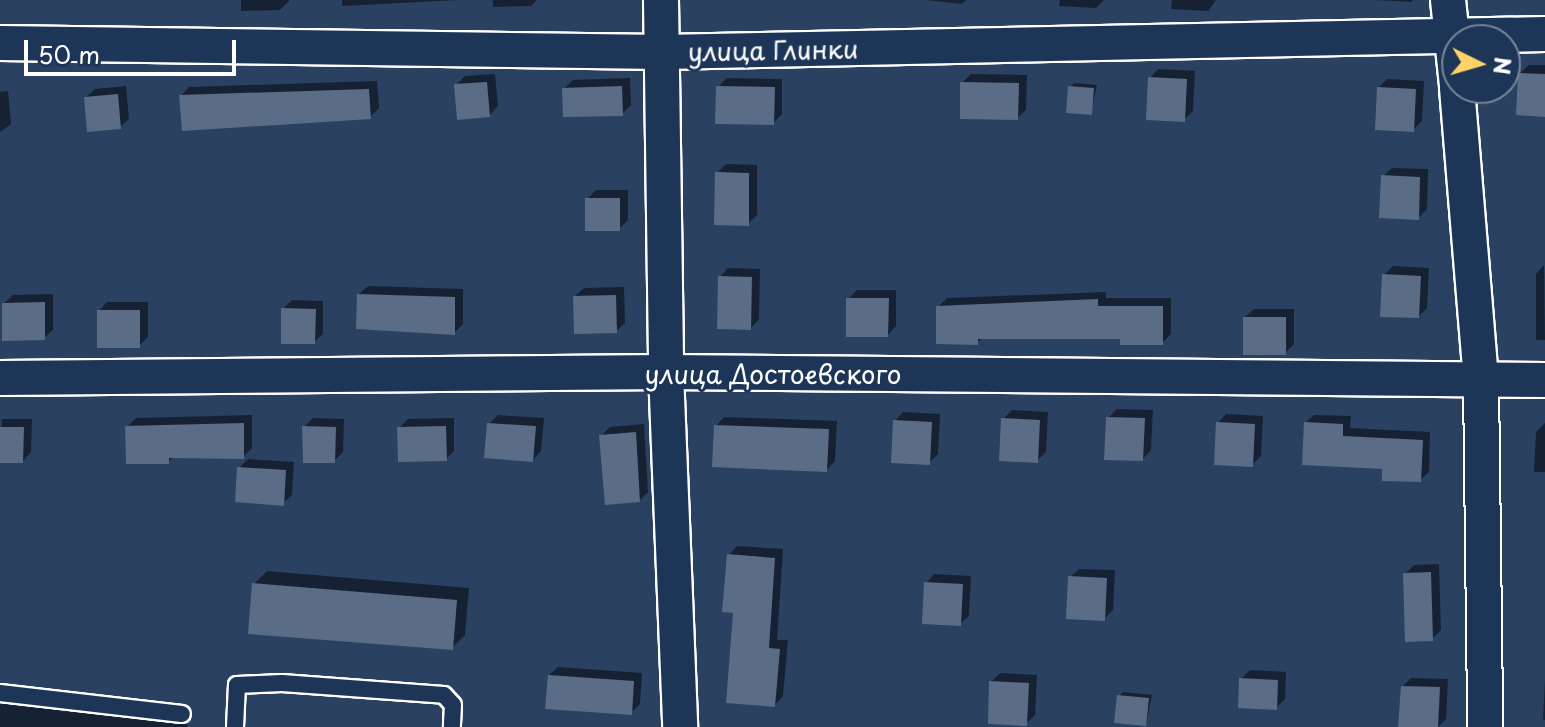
<!DOCTYPE html>
<html>
<head>
<meta charset="utf-8">
<style>
  body { margin:0 }
  #map { position:relative; width:1545px; height:727px; overflow:hidden; background:#2a4161; font-family:"Playpen Sans",sans-serif }
  div>[style] { position:absolute }
  [style*='--x'] { left:calc(var(--x)*1px); top:calc(var(--y)*1px); width:calc(var(--w)*1px); rotate:calc(var(--a)*1deg) }
  .shadow>* { inset:0; background:#0007 }
  .building>* { inset:0; background:#5b6c86 }
  .roads { filter:drop-shadow(2px 0 #fff) drop-shadow(-2px 0 #fff) drop-shadow(0 2px #fff) drop-shadow(0 -2px #fff) }
  .service>* { height:16px; margin:-8px; padding:0 8px; transform-origin:8px; border-radius:8px; background:#1d3557 }
  .minor>* { height:34px; margin:-17px; padding:0 17px; transform-origin:17px; border-radius:17px; background:#1d3557 }
  span { translate:-50% -50%; white-space:nowrap; text-align:center; line-height:1.15; -webkit-text-stroke:6px #1d3557; paint-order:stroke }
  .street-label { font-size:26px; color:#fff }
  .north { position:absolute; left:1441px; top:24px; width:80px; height:80px; box-sizing:border-box; background:#1d3557; border:2px solid #77869a; border-radius:50%; rotate:95deg; font-size:22px; font-weight:700; line-height:32px; text-align:center; color:#fff }
  .north::after { content:''; display:block; margin:auto; width:28px; height:36px; background:#ffd166; clip-path:polygon(50% 0,100% 100%,50% 72%,0 100%) }
  .scale { position:absolute; left:24px; top:40px; width:212px; height:36px; box-sizing:border-box; border:4px solid #fff; border-top:0; padding-left:10px; font-size:24px; line-height:28px; white-space:nowrap; color:#fff; -webkit-text-stroke:6px #1d3557; paint-order:stroke }
</style>
</head>
<body>
<div id="map">
  <div class="shadow">
    <i style="clip-path:polygon(241px 0,289px 0,289px 1px,280px 10px,241px 11px)"></i>
    <i style="clip-path:polygon(342px 0,459px 0,342px 6px)"></i>
    <i style="clip-path:polygon(493px 0,537px 0,531px 6px,493px 7px)"></i>
    <i style="clip-path:polygon(925px 0,966px 0,962px 4px)"></i>
    <i style="clip-path:polygon(1060px 0,1104px 0,1096px 8px,1059px 6px)"></i>
    <i style="clip-path:polygon(1172px 0,1216px 0,1208px 11px,1171px 9px)"></i>
    <i style="clip-path:polygon(1374px 0,1413px 0,1411px 2px)"></i>
    <i style="clip-path:polygon(1529px 65px,1545px 65px,1545px 115px,1520px 73px)"></i>
    <i style="clip-path:polygon(1158px 69px,1195px 71px,1193px 111px,1184px 120px,1150px 78px)"></i>
    <i style="clip-path:polygon(495px 74px,498px 106px,490px 115px,456px 85px,465px 76px)"></i>
    <i style="clip-path:polygon(971px 74px,1027px 75px,1026px 110px,1017px 118px,962px 83px)"></i>
    <i style="clip-path:polygon(630px 78px,631px 105px,622px 114px,564px 89px,573px 80px)"></i>
    <i style="clip-path:polygon(727px 78px,782px 79px,782px 114px,773px 123px,718px 87px)"></i>
    <i style="clip-path:polygon(1387px 79px,1424px 81px,1422px 121px,1413px 130px,1378px 88px)"></i>
    <i style="clip-path:polygon(377px 81px,379px 108px,370px 117px,181px 96px,189px 87px)"></i>
    <i style="clip-path:polygon(1074px 83px,1097px 85px,1091px 113px,1070px 87px)"></i>
    <i style="clip-path:polygon(126px 86px,129px 119px,120px 127px,86px 97px,95px 89px)"></i>
    <i style="clip-path:polygon(8px 91px,11px 124px,0 132px,0 92px)"></i>
    <i style="clip-path:polygon(726px 164px,757px 165px,757px 215px,748px 224px,717px 173px)"></i>
    <i style="clip-path:polygon(1392px 168px,1428px 169px,1427px 209px,1418px 218px,1383px 176px)"></i>
    <i style="clip-path:polygon(596px 190px,628px 190px,628px 220px,619px 229px,587px 199px)"></i>
    <i style="clip-path:polygon(1544px 265px,1545px 340px,1536px 340px,1536px 274px)"></i>
    <i style="clip-path:polygon(1393px 266px,1429px 268px,1427px 308px,1419px 316px,1384px 275px)"></i>
    <i style="clip-path:polygon(728px 268px,760px 269px,759px 319px,751px 328px,720px 277px)"></i>
    <i style="clip-path:polygon(368px 286px,463px 289px,463px 324px,454px 333px,359px 294px)"></i>
    <i style="clip-path:polygon(624px 287px,625px 323px,616px 331px,575px 296px,584px 288px)"></i>
    <i style="clip-path:polygon(857px 290px,896px 290px,896px 326px,888px 335px,848px 299px)"></i>
    <i style="clip-path:polygon(1106px 292px,1106px 298px,1171px 298px,1171px 334px,1162px 343px,1122px 337px,983px 337px,977px 343px,938px 307px,947px 298px)"></i>
    <i style="clip-path:polygon(53px 294px,53px 330px,44px 338px,4px 303px,13px 295px)"></i>
    <i style="clip-path:polygon(292px 300px,323px 301px,323px 334px,314px 342px,283px 309px)"></i>
    <i style="clip-path:polygon(107px 302px,148px 302px,148px 337px,139px 346px,99px 311px)"></i>
    <i style="clip-path:polygon(1254px 309px,1294px 309px,1294px 344px,1285px 353px,1245px 317px)"></i>
    <i style="clip-path:polygon(1117px 409px,1153px 410px,1151px 450px,1143px 459px,1108px 418px)"></i>
    <i style="clip-path:polygon(1012px 410px,1048px 412px,1046px 452px,1037px 461px,1003px 419px)"></i>
    <i style="clip-path:polygon(903px 412px,940px 414px,938px 454px,929px 463px,895px 421px)"></i>
    <i style="clip-path:polygon(1226px 414px,1263px 416px,1261px 456px,1252px 465px,1218px 423px)"></i>
    <i style="clip-path:polygon(252px 415px,252px 448px,243px 457px,174px 456px,168px 462px,127px 427px,136px 418px)"></i>
    <i style="clip-path:polygon(498px 415px,544px 418px,541px 451px,533px 460px,489px 424px)"></i>
    <i style="clip-path:polygon(1314px 415px,1351px 416px,1350px 428px,1430px 432px,1429px 472px,1420px 480px,1384px 467px,1305px 423px)"></i>
    <i style="clip-path:polygon(724px 417px,837px 421px,835px 461px,827px 470px,716px 426px)"></i>
    <i style="clip-path:polygon(313px 418px,344px 419px,343px 452px,334px 461px,304px 427px)"></i>
    <i style="clip-path:polygon(454px 418px,454px 451px,446px 459px,399px 428px,408px 419px)"></i>
    <i style="clip-path:polygon(2px 419px,32px 419px,31px 452px,23px 461px,0 461px)"></i>
    <i style="clip-path:polygon(1545px 423px,1545px 472px,1534px 472px,1536px 432px)"></i>
    <i style="clip-path:polygon(644px 424px,648px 492px,640px 500px,601px 436px,610px 427px)"></i>
    <i style="clip-path:polygon(248px 459px,294px 462px,292px 495px,283px 503px,239px 468px)"></i>
    <i style="clip-path:polygon(737px 546px,783px 549px,777px 640px,788px 640px,783px 696px,775px 705px,736px 611px,729px 555px)"></i>
    <i style="clip-path:polygon(1439px 564px,1441px 630px,1432px 639px,1405px 574px,1414px 565px)"></i>
    <i style="clip-path:polygon(1079px 569px,1115px 570px,1113px 610px,1104px 619px,1070px 577px)"></i>
    <i style="clip-path:polygon(267px 571px,469px 588px,465px 635px,452px 648px,254px 584px)"></i>
    <i style="clip-path:polygon(934px 574px,971px 576px,969px 616px,960px 624px,926px 583px)"></i>
    <i style="clip-path:polygon(558px 667px,642px 673px,640px 704px,631px 713px,549px 675px)"></i>
    <i style="clip-path:polygon(1250px 670px,1286px 672px,1285px 699px,1276px 708px,1241px 679px)"></i>
    <i style="clip-path:polygon(1000px 673px,1037px 675px,1035px 715px,1026px 724px,991px 682px)"></i>
    <i style="clip-path:polygon(1411px 678px,1448px 679px,1446px 719px,1438px 727px,1414px 727px,1403px 686px)"></i>
    <i style="clip-path:polygon(1545px 679px,1545px 720px,1543px 720px)"></i>
    <i style="clip-path:polygon(1123px 692px,1152px 695px,1146px 724px,1119px 696px)"></i>
    <i style="clip-path:polygon(0 695px,188px 718px,187px 727px,0 727px)"></i>
  </div>
  <div class="building">
    <i style="clip-path:polygon(1518px 73px,1545px 74px,1545px 117px,1516px 115px)"></i>
    <i style="clip-path:polygon(1148px 77px,1187px 79px,1185px 122px,1146px 120px)"></i>
    <i style="clip-path:polygon(487px 82px,490px 117px,457px 120px,454px 84px)"></i>
    <i style="clip-path:polygon(960px 82px,1019px 83px,1018px 120px,960px 119px)"></i>
    <i style="clip-path:polygon(622px 86px,623px 116px,563px 117px,562px 88px)"></i>
    <i style="clip-path:polygon(716px 86px,775px 87px,774px 125px,715px 124px)"></i>
    <i style="clip-path:polygon(1068px 86px,1094px 88px,1092px 115px,1066px 113px)"></i>
    <i style="clip-path:polygon(1377px 87px,1416px 89px,1414px 132px,1375px 130px)"></i>
    <i style="clip-path:polygon(369px 89px,371px 119px,182px 131px,179px 95px)"></i>
    <i style="clip-path:polygon(118px 94px,121px 129px,87px 132px,84px 97px)"></i>
    <i style="clip-path:polygon(715px 172px,749px 173px,749px 226px,714px 225px)"></i>
    <i style="clip-path:polygon(1381px 175px,1420px 177px,1419px 220px,1379px 218px)"></i>
    <i style="clip-path:polygon(585px 198px,620px 198px,620px 231px,585px 231px)"></i>
    <i style="clip-path:polygon(1382px 274px,1421px 276px,1419px 318px,1380px 317px)"></i>
    <i style="clip-path:polygon(718px 276px,752px 277px,751px 330px,717px 329px)"></i>
    <i style="clip-path:polygon(357px 294px,455px 297px,455px 335px,356px 329px)"></i>
    <i style="clip-path:polygon(616px 295px,617px 333px,574px 334px,573px 296px)"></i>
    <i style="clip-path:polygon(846px 298px,889px 298px,888px 337px,846px 337px)"></i>
    <i style="clip-path:polygon(1098px 299px,1098px 306px,1163px 306px,1163px 345px,1120px 345px,1120px 339px,978px 339px,978px 345px,936px 344px,936px 306px)"></i>
    <i style="clip-path:polygon(45px 302px,45px 340px,2px 341px,2px 303px)"></i>
    <i style="clip-path:polygon(281px 308px,316px 309px,315px 344px,281px 344px)"></i>
    <i style="clip-path:polygon(97px 310px,140px 310px,140px 348px,97px 348px)"></i>
    <i style="clip-path:polygon(1243px 317px,1286px 317px,1286px 355px,1243px 355px)"></i>
    <i style="clip-path:polygon(1106px 417px,1145px 418px,1143px 461px,1104px 460px)"></i>
    <i style="clip-path:polygon(1001px 418px,1040px 420px,1038px 463px,999px 461px)"></i>
    <i style="clip-path:polygon(893px 420px,932px 422px,930px 465px,891px 463px)"></i>
    <i style="clip-path:polygon(1216px 422px,1255px 424px,1253px 467px,1214px 465px)"></i>
    <i style="clip-path:polygon(1304px 422px,1343px 424px,1343px 436px,1423px 440px,1421px 482px,1382px 481px,1382px 469px,1302px 465px)"></i>
    <i style="clip-path:polygon(244px 423px,244px 459px,169px 458px,169px 464px,126px 464px,125px 426px)"></i>
    <i style="clip-path:polygon(487px 423px,536px 426px,533px 462px,484px 458px)"></i>
    <i style="clip-path:polygon(714px 425px,829px 429px,827px 472px,712px 467px)"></i>
    <i style="clip-path:polygon(302px 426px,336px 427px,335px 463px,303px 463px)"></i>
    <i style="clip-path:polygon(446px 426px,447px 461px,398px 462px,397px 427px)"></i>
    <i style="clip-path:polygon(0 427px,24px 427px,23px 463px,0 463px)"></i>
    <i style="clip-path:polygon(636px 432px,640px 502px,605px 505px,599px 435px)"></i>
    <i style="clip-path:polygon(237px 467px,286px 470px,284px 506px,235px 502px)"></i>
    <i style="clip-path:polygon(727px 554px,775px 558px,769px 648px,780px 649px,775px 707px,726px 703px,733px 613px,722px 612px)"></i>
    <i style="clip-path:polygon(1431px 572px,1433px 641px,1405px 642px,1403px 573px)"></i>
    <i style="clip-path:polygon(1068px 576px,1107px 578px,1105px 621px,1066px 619px)"></i>
    <i style="clip-path:polygon(924px 582px,963px 584px,961px 626px,922px 624px)"></i>
    <i style="clip-path:polygon(252px 583px,457px 600px,453px 650px,248px 634px)"></i>
    <i style="clip-path:polygon(548px 675px,634px 681px,632px 715px,545px 709px)"></i>
    <i style="clip-path:polygon(1239px 678px,1278px 680px,1277px 710px,1238px 708px)"></i>
    <i style="clip-path:polygon(989px 681px,1029px 683px,1027px 726px,988px 724px)"></i>
    <i style="clip-path:polygon(1401px 686px,1440px 687px,1438px 727px,1398px 727px)"></i>
    <i style="clip-path:polygon(1117px 695px,1149px 698px,1146px 726px,1114px 723px)"></i>
  </div>
  <div class="roads">
    <div class="service">
      <i style="--x:0;--y:693;--w:183;--a:6.6"></i>
      <i style="--x:235;--y:727;--w:42;--a:-87.3"></i>
      <i style="--x:237;--y:685;--w:45;--a:-2.5"></i>
      <i style="--x:282;--y:683;--w:162;--a:4.2"></i>
      <i style="--x:444;--y:695;--w:13;--a:48"></i>
      <i style="--x:453;--y:705;--w:22;--a:93"></i>
    </div>
    <div class="minor">
      <i style="--x:661;--y:0;--w:372;--a:89.2"></i>
      <i style="--x:666;--y:372;--w:355;--a:87.7"></i>
      <i style="--x:1448;--y:0;--w:86;--a:84"></i>
      <i style="--x:0;--y:43;--w:663;--a:0.78"></i>
      <i style="--x:663;--y:52;--w:882;--a:-1.17"></i>
      <i style="--x:1457;--y:88;--w:294;--a:85.3"></i>
      <i style="--x:1481;--y:381;--w:346;--a:89.3"></i>
      <i style="--x:0;--y:378;--w:666;--a:-0.52"></i>
      <i style="--x:666;--y:372;--w:879;--a:0.52"></i>
    </div>
  </div>
  <div class="street-label">
    <span style="left:773px;top:50px;rotate:-1deg">улица Глинки</span>
    <span style="left:773px;top:374px">улица Достоевского</span>
  </div>
  <div class="north">N</div>
  <div class="scale">50 m</div>
</div>
</body>
</html>
